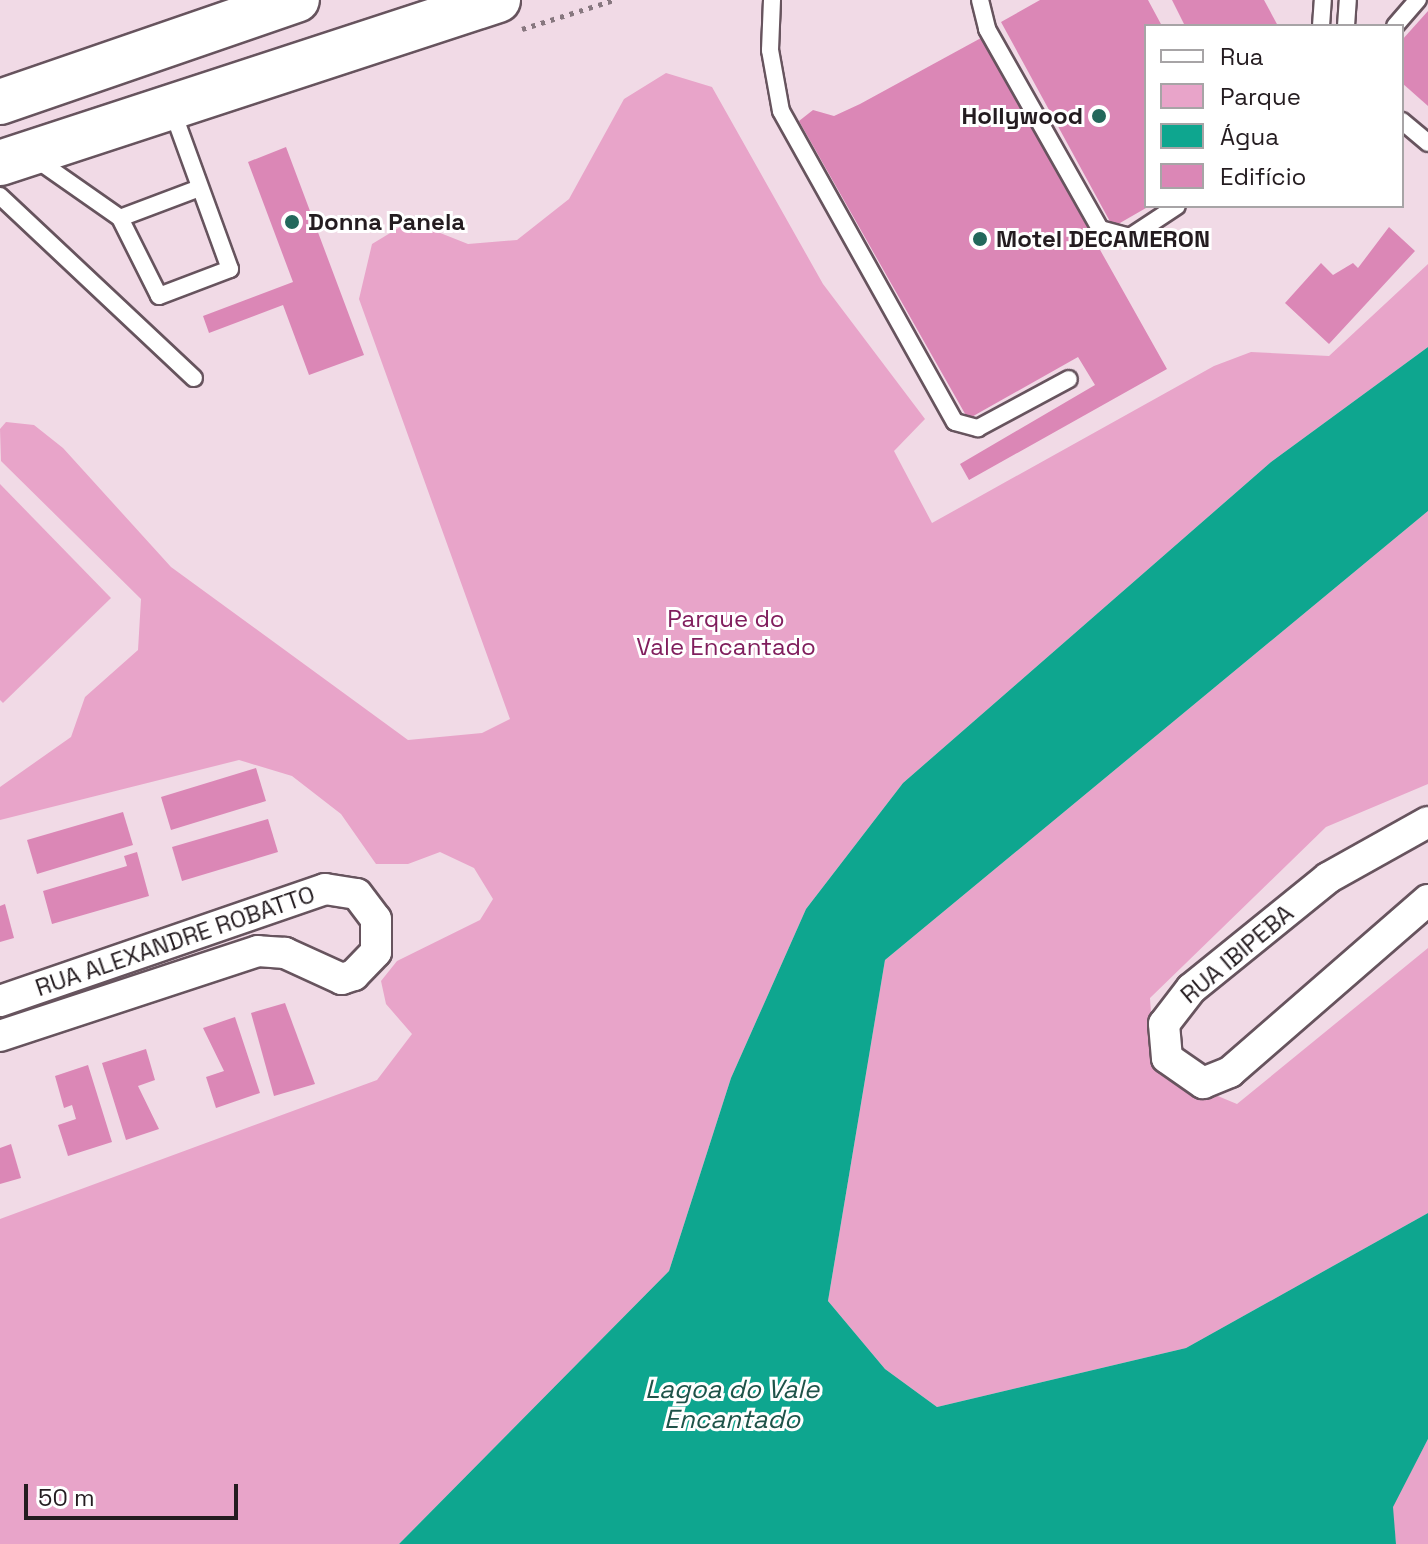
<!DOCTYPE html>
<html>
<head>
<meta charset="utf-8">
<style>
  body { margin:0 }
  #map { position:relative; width:1428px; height:1544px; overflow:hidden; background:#f1dae6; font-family:"Space Grotesk",sans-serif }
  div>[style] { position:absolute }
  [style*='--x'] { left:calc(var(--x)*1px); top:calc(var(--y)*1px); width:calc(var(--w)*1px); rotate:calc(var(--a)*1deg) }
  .green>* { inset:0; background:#e8a4c9 }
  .water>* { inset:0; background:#0ea68f }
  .building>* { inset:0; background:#db87b6 }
  .path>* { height:5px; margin-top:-2.5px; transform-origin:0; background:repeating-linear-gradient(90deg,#87777f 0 4px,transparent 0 10px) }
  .roads { filter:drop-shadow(2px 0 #67545e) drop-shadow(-2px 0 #67545e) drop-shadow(0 2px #67545e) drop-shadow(0 -2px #67545e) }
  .service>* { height:16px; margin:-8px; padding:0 8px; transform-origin:8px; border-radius:8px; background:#fff }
  .minor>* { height:30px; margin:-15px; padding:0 15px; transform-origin:15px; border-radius:15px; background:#fff }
  .primary>* { height:44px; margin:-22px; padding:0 22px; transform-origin:22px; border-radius:22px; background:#fff }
  .dots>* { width:22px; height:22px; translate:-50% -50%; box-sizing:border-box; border:4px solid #fff; border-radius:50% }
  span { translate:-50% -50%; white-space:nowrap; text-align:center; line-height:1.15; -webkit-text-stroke:6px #fff; paint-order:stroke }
  .poi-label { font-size:24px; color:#241c20; font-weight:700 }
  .right { translate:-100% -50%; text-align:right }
  .left { translate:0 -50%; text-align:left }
  .park-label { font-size:24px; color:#801e5d }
  .street-label { font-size:24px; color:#241c20 }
  .water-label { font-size:26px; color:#1e5349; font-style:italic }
  .legend { position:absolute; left:1144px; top:24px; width:260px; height:184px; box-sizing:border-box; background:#fff; border:2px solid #a7a4a6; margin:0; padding:10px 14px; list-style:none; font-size:24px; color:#241c20 }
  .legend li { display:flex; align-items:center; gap:16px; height:40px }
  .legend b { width:40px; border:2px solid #a7a4a6 }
  .scale { position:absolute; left:24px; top:1484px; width:214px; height:36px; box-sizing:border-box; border:4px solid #241c20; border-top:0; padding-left:10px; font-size:24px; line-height:28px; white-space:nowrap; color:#241c20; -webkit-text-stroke:6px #fff; paint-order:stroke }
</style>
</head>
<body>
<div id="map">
  <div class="green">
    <i style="clip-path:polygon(666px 73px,712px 87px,823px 284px,925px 419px,894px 451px,932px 523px,1214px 366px,1251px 352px,1329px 356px,1428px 264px,1428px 347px,1271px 462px,903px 783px,806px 909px,731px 1078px,669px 1271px,399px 1544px,0 1544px,0 1219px,377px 1080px,412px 1034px,386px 1004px,381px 981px,397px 961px,480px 920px,493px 899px,474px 868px,440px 852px,408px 864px,376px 864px,341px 814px,292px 776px,239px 760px,0 820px,0 787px,71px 737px,85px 697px,138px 650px,141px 599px,1px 461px,0 429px,6px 422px,34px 425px,63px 448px,171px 567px,408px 740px,482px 733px,510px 719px,359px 299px,372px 244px,410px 221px,468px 244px,517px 240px,569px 199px,624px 99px)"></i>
    <i style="clip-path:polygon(0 484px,111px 598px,3px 703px,0 700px)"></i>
    <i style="clip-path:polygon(1428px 511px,1428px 784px,1326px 827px,1150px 998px,1155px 1070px,1237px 1104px,1428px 948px,1428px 1213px,1186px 1348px,937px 1407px,885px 1369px,828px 1301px,885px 960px)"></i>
    <i style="clip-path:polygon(1428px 1439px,1428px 1544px,1396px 1544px,1392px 1507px)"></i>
  </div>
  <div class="water">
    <i style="clip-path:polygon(1428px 347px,1428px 511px,885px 960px,828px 1301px,885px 1369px,937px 1407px,1186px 1348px,1428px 1213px,1428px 1439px,1393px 1507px,1396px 1544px,399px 1544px,669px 1271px,731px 1078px,806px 909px,903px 783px,1271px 462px)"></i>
  </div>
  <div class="building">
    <i style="clip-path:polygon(1040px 0,1148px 0,1162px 26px,1146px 26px,1146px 208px,1113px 227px,1001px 22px)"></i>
    <i style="clip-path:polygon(1172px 0,1264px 0,1278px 26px,1185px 26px)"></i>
    <i style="clip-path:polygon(1428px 11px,1428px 106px,1402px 83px,1402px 40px)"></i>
    <i style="clip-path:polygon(981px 38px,1167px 369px,969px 480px,960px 464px,1095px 385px,1078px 357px,968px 419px,799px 121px,813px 110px,834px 116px,860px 104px)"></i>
    <i style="clip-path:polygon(286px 147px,364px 355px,309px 375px,283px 305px,209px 333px,203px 316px,293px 282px,248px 162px)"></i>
    <i style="clip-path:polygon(1389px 227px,1415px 251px,1329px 344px,1285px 303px,1321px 263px,1333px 275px,1353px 263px,1358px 268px)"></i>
    <i style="clip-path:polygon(256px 768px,266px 801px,171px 830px,161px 797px)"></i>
    <i style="clip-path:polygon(123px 812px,133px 845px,37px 874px,27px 840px)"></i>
    <i style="clip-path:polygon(268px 819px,278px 852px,182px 881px,172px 847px)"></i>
    <i style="clip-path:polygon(137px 852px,149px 896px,52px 924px,43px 891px,127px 866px,124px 856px)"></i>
    <i style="clip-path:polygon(5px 904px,14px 938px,0 942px,0 906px)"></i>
    <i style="clip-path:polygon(285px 1003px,315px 1084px,274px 1096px,251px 1013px)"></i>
    <i style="clip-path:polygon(235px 1017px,260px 1093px,216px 1108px,206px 1077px,224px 1071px,203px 1028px)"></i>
    <i style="clip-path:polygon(146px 1049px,155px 1080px,138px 1086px,159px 1129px,126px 1140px,102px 1063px)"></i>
    <i style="clip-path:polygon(88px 1065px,112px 1142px,68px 1156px,58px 1125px,76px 1119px,72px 1105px,64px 1108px,55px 1076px)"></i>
    <i style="clip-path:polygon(11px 1144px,21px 1178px,0 1184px,0 1148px)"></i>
  </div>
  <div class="path">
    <i style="--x:522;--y:29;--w:96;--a:-17.5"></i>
  </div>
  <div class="roads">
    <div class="service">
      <i style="--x:772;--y:0;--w:50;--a:92.3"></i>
      <i style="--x:770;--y:50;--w:62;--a:79.8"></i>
      <i style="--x:781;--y:111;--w:356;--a:60.8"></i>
      <i style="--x:955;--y:422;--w:24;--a:15"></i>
      <i style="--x:978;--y:428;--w:103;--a:-28.3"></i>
      <i style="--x:980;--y:0;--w:30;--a:76"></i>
      <i style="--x:987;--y:29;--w:230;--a:60.5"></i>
      <i style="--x:1100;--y:229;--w:31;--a:15"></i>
      <i style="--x:1130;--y:237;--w:56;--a:-33.4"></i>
      <i style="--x:1321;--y:26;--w:26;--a:-86"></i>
      <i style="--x:1346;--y:26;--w:26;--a:-86"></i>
      <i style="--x:1395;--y:26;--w:35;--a:-49"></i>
      <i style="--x:1402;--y:121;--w:34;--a:40"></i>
      <i style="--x:33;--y:157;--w:106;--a:35"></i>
      <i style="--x:120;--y:218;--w:87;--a:63.4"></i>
      <i style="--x:159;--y:296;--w:76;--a:-20.8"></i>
      <i style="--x:230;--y:269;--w:172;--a:-110"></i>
      <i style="--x:0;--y:196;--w:266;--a:43.2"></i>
      <i style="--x:120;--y:218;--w:85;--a:-20.6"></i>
    </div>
    <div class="minor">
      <i style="--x:1428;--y:822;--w:115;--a:150.8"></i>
      <i style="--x:1328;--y:878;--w:176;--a:141"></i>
      <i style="--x:1191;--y:989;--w:44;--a:127.6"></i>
      <i style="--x:1164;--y:1024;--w:34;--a:85"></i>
      <i style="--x:1167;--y:1058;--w:44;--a:34.8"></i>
      <i style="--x:1203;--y:1083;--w:29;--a:-22"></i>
      <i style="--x:1230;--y:1072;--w:262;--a:-41"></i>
      <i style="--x:0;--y:1001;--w:344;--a:-19"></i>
      <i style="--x:325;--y:889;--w:32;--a:9"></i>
      <i style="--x:357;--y:894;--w:31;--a:53"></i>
      <i style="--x:376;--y:919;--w:33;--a:90"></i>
      <i style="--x:376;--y:952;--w:32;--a:134"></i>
      <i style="--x:354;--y:975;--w:13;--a:162"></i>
      <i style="--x:342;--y:979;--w:63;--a:-155.5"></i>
      <i style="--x:285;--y:953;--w:27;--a:-176"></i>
      <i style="--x:258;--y:951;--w:272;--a:161.8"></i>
    </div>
    <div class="primary">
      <i style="--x:0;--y:102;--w:314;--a:-19"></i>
      <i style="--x:0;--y:163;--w:524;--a:-18.12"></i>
    </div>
  </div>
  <div class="dots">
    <i style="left:1099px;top:116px;background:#23685b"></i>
    <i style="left:292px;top:222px;background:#23685b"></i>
    <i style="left:980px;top:239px;background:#23685b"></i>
  </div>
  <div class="poi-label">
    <span class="right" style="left:1083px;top:116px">Hollywood</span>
    <span class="left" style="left:308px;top:222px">Donna Panela</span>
    <span class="left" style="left:996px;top:239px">Motel DECAMERON</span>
  </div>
  <div class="park-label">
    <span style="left:726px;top:633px">Parque do<br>Vale Encantado</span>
  </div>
  <div class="street-label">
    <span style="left:175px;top:941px;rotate:-19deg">RUA ALEXANDRE ROBATTO</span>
    <span style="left:1237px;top:954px;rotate:-40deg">RUA IBIPEBA</span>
  </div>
  <div class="water-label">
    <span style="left:732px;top:1405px">Lagoa do Vale<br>Encantado</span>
  </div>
  <ul class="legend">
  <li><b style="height:10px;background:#fff"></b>Rua</li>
  <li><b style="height:22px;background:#e8a4c9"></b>Parque</li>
  <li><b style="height:22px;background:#0ea68f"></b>Água</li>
  <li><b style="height:22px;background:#db87b6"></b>Edifício</li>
  </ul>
  <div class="scale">50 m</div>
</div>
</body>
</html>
